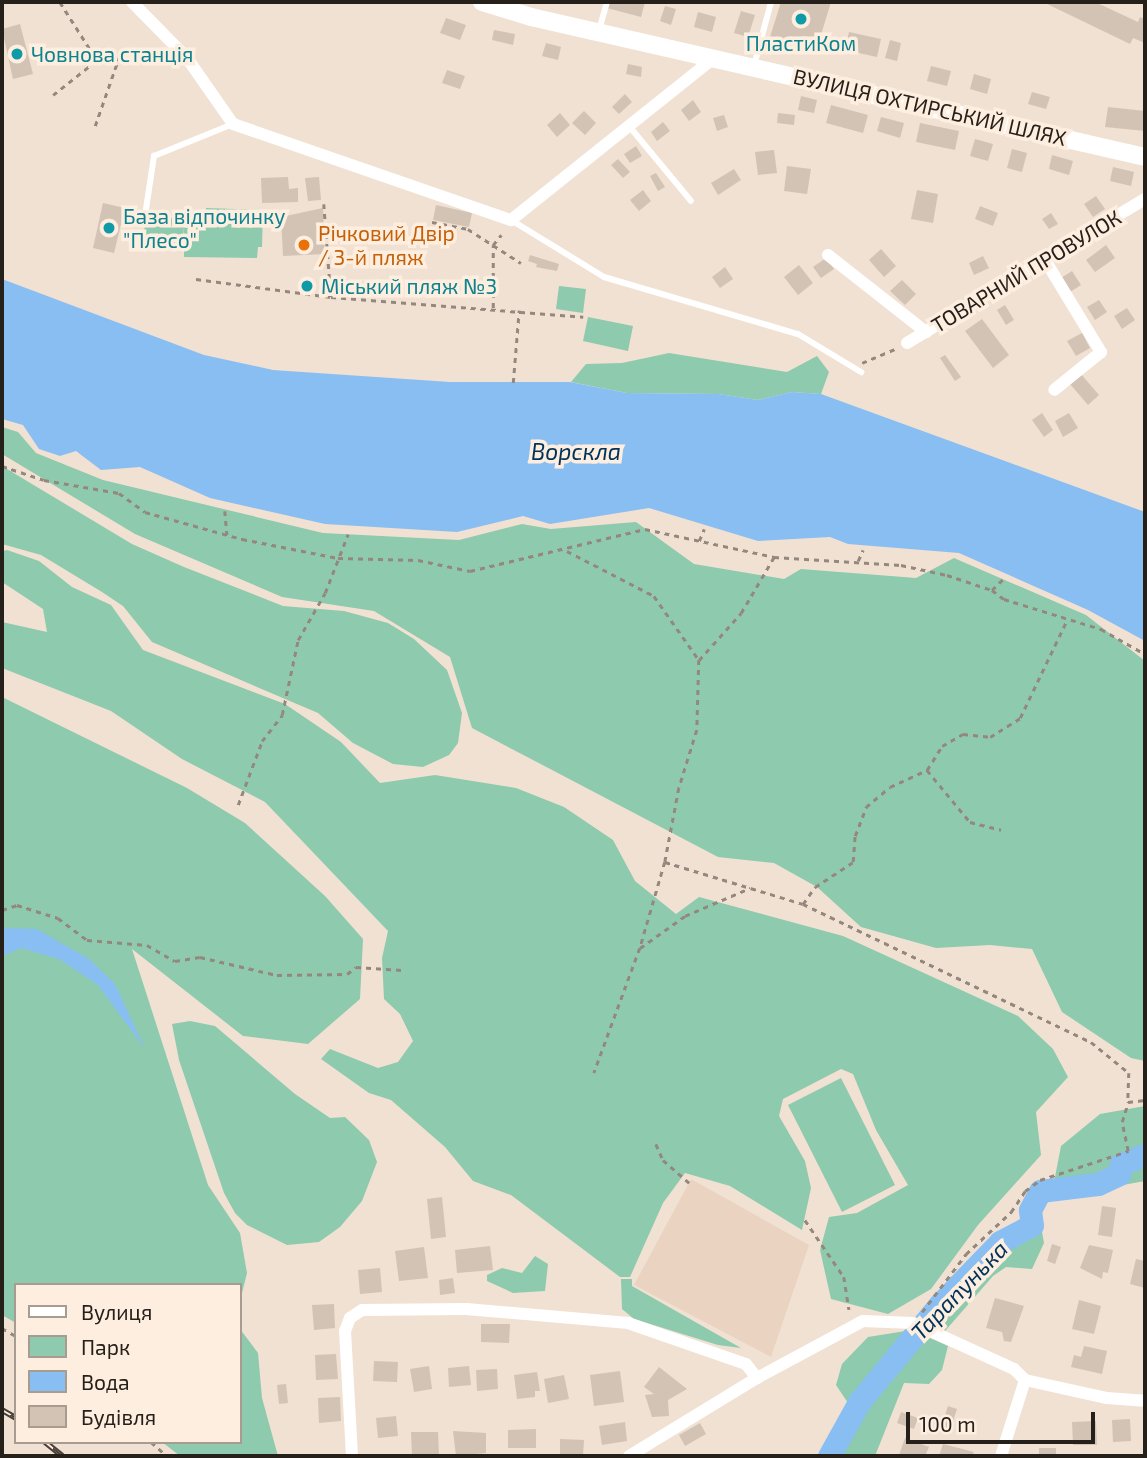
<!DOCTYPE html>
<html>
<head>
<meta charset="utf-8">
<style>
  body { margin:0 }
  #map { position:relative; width:1147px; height:1458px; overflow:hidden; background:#f1e1d2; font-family:"Exo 2",sans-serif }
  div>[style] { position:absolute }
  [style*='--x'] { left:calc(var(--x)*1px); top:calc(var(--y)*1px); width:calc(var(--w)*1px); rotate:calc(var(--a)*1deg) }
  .built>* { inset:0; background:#ead4c1 }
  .green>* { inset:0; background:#8dcaae }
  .water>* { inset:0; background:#89bef2 }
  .river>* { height:23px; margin:-11.5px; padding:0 11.5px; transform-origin:11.5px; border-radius:11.5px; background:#89bef2 }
  .building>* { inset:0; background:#d3c3b5 }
  .path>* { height:2.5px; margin-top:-1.25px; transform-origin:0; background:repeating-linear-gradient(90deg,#94887e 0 5px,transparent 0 10px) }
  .lane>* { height:6px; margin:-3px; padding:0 3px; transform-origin:3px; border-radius:3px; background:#fff }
  .street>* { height:12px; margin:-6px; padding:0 6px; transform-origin:6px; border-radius:6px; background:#fff }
  .secondary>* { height:18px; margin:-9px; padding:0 9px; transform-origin:9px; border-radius:9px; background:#fff }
  .rail>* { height:6px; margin-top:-3px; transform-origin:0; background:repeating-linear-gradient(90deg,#feeedf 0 10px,#473f38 0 20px); box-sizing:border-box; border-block:2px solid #473f38 }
  .dots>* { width:19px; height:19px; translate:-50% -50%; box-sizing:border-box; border:4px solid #feeedf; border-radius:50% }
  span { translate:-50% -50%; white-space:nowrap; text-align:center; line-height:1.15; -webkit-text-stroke:7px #feeedf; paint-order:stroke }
  .culture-label { font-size:21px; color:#0d838f }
  .left { translate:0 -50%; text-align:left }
  .street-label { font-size:21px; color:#26201b }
  .food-label { font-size:21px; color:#c56008 }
  .water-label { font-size:23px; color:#00325a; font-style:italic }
  .frame { position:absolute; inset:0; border:4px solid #26201b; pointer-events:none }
  .legend { position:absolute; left:14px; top:1283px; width:228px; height:161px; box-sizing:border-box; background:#feeedf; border:2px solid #a89c91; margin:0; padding:9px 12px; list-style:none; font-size:21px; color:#26201b }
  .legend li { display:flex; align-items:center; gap:14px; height:35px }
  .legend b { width:35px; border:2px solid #a89c91 }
  .scale { position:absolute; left:906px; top:1412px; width:189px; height:32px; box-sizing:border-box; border:4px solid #26201b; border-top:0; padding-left:9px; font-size:21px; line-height:24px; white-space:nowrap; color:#26201b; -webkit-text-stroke:5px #feeedf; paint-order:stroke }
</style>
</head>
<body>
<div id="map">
  <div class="built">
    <i style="clip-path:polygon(691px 1179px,809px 1245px,771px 1357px,634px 1285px)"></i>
  </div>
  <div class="green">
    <i style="clip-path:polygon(206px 208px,263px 210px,262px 247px,258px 247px,257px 258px,184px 257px,184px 224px,183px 244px,144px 242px,145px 216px,184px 219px,185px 214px,206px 214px)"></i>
    <i style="clip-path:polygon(559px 286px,586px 289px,583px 313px,556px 309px)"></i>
    <i style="clip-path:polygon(588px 317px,633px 326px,628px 351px,583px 341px)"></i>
    <i style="clip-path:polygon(669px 353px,787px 372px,817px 356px,829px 372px,821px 394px,792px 392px,758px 400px,718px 394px,627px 393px,571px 382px,586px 364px,622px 363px)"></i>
    <i style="clip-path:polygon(2px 427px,18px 432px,36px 453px,103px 480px,323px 533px,459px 540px,522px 524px,551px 529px,636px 522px,694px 564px,784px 579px,801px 569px,916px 578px,954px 558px,1086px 615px,1145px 661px,1145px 1061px,1131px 1058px,1062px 1012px,1032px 949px,990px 945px,936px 948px,861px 927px,817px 887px,774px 863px,718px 857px,472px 728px,450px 657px,374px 611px,282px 597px,135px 534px,2px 454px)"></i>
    <i style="clip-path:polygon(2px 466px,132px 544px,184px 567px,283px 606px,344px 611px,388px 623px,414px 639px,447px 670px,462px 713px,458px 743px,449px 755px,423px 767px,393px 764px,353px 743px,318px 713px,152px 642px,123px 606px,102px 592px,41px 555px,2px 544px)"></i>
    <i style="clip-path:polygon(7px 550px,39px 561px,72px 587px,111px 605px,143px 650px,285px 704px,341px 742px,380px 783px,435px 775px,516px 788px,564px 807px,613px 840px,635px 881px,676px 914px,699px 897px,843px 936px,1018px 1016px,1053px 1049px,1068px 1077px,1036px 1112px,1041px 1155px,978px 1225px,931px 1289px,888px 1314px,831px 1299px,820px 1250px,829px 1217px,857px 1213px,908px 1185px,876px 1130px,853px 1074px,841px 1069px,783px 1099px,779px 1116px,805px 1161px,811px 1188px,802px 1230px,730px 1186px,685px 1173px,663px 1203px,630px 1277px,620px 1277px,511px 1195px,473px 1181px,445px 1147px,391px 1100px,369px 1093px,321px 1059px,330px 1049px,378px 1068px,398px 1062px,413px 1041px,400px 1014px,384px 999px,382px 958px,388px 931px,265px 802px,182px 759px,111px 711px,2px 668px,2px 622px,47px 632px,43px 609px,2px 582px,2px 551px)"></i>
    <i style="clip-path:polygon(2px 697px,187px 788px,245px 823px,325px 896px,363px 939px,360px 999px,308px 1044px,243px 1036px,132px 949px,208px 1185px,240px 1233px,247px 1273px,240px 1301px,240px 1285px,16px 1285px,16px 1323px,2px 1315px)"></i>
    <i style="clip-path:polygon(190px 1021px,215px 1026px,295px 1094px,330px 1118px,345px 1117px,369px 1140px,377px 1162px,362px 1201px,340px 1227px,319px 1242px,287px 1245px,247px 1225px,235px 1213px,224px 1193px,179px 1060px,172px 1024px)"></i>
    <i style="clip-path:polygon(841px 1078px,895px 1185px,842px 1212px,788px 1105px)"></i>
    <i style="clip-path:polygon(1145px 1106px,1145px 1181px,1051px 1198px,1061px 1146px,1100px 1114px)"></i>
    <i style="clip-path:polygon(1041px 1226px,1044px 1243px,1032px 1269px,1006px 1267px,993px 1276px,945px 1331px,927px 1323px,926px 1316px,959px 1274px,994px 1241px,1016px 1237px)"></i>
    <i style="clip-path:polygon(535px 1256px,548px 1264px,545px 1291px,513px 1293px,487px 1281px,487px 1275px,502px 1268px,522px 1273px)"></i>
    <i style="clip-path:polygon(621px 1279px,632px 1279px,632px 1286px,741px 1348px,718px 1345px,634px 1319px,622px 1309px)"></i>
    <i style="clip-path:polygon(240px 1329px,258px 1353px,262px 1398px,278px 1456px,180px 1456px,162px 1442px,240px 1442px)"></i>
    <i style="clip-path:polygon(912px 1330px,948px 1346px,942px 1370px,929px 1384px,904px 1383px,875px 1456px,845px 1456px,839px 1444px,852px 1409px,836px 1385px,842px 1364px,868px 1337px)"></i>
  </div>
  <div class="water">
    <i style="clip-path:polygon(2px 279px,204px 355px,273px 370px,450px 382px,570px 382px,627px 393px,718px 394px,758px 400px,792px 392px,821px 394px,1145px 512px,1145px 641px,1088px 610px,959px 553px,848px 544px,830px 537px,758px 541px,649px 508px,550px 524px,523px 516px,457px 532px,325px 524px,210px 498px,140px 467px,101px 470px,76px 451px,60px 456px,39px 449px,23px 425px,2px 419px)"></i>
    <i style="clip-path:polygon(2px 928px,37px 929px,89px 959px,115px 984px,145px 1049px,98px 985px,59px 959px,21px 948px,2px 956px)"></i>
  </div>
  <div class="river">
    <i style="--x:829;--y:1456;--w:62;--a:-60.9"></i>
    <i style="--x:859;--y:1402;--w:127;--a:-50.4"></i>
    <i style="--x:940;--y:1304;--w:86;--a:-45.9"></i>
    <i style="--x:1000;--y:1242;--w:36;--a:-28"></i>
    <i style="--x:1032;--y:1225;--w:15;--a:-98"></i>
    <i style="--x:1030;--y:1210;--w:21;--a:-62"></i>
    <i style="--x:1040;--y:1191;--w:58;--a:-6.9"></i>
    <i style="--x:1098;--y:1184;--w:23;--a:-25"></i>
    <i style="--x:1119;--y:1174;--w:10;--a:-79"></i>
    <i style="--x:1121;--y:1164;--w:26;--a:-21"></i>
  </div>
  <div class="building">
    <i style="clip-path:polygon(609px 2px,645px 2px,641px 17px,607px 8px)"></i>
    <i style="clip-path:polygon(781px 2px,831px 2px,816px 51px,770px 37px)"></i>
    <i style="clip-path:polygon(1043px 2px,1095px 2px,1138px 22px,1140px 17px,1145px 19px,1145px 43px,1133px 38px,1130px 44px)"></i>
    <i style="clip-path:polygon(665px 6px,676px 9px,671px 25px,660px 21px)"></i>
    <i style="clip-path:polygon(741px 11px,755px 15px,748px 37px,734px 33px)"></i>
    <i style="clip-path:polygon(698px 12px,716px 17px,712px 32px,694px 27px)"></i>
    <i style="clip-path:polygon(446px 18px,466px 25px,460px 40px,440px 33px)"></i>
    <i style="clip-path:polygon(20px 24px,33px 74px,13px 79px,2px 29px)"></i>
    <i style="clip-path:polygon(494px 30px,515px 34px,513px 45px,492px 40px)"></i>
    <i style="clip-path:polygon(849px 32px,881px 39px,877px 57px,845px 50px)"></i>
    <i style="clip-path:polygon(890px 40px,901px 43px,897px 61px,885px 58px)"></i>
    <i style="clip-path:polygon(546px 43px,561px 47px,558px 60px,542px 56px)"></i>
    <i style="clip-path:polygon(628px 64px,642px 67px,641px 77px,626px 74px)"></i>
    <i style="clip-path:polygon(931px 66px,951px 71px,947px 86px,927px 81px)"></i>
    <i style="clip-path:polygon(447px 70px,465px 76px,460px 89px,442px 83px)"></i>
    <i style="clip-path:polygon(974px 74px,991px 79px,987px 94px,970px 89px)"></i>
    <i style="clip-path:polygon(1032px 92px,1050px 97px,1046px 109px,1028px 104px)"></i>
    <i style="clip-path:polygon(625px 94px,632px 102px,619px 114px,612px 107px)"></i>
    <i style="clip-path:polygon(801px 96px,817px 100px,814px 113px,798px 110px)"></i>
    <i style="clip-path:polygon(693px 100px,701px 112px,689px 121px,681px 110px)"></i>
    <i style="clip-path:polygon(831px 105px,868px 115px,863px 133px,826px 123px)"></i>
    <i style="clip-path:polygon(1108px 107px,1145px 111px,1145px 131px,1105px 127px)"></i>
    <i style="clip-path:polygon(584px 111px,596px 123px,585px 135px,572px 123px)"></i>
    <i style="clip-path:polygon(560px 113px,570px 125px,557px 137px,547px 125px)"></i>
    <i style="clip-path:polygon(778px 113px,795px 115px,794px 125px,777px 123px)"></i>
    <i style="clip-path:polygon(724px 115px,728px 127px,717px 131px,713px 118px)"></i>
    <i style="clip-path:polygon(881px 117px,904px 123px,900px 138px,877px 131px)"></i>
    <i style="clip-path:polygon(663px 122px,670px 131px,657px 141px,651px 132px)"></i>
    <i style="clip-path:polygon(920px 123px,959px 131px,955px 150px,916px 142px)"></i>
    <i style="clip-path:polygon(975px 139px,993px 144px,988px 161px,970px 156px)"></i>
    <i style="clip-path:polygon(636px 146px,642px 156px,630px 163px,624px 154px)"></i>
    <i style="clip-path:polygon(1012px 149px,1027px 153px,1022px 172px,1007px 168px)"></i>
    <i style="clip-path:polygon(774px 150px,777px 173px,758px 175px,755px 152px)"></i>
    <i style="clip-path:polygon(1052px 155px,1073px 161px,1069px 175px,1049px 169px)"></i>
    <i style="clip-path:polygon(618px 159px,630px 172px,623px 178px,611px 165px)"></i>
    <i style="clip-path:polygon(787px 166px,811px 169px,807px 194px,784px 191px)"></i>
    <i style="clip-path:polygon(1113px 167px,1134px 172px,1131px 186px,1110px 181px)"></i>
    <i style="clip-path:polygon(734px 169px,741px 180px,718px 195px,711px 183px)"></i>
    <i style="clip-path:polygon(656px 173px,665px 187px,658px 191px,650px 176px)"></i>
    <i style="clip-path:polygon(288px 177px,289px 189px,298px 188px,298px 202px,262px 203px,261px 178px)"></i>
    <i style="clip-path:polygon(319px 177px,321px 200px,308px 201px,305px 178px)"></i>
    <i style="clip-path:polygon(643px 190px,651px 201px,639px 211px,630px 200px)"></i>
    <i style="clip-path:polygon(917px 190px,938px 194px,933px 223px,911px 219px)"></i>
    <i style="clip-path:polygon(1096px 196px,1105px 209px,1093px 217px,1084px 204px)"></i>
    <i style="clip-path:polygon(103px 203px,125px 208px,114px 253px,93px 248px)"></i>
    <i style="clip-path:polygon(436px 205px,472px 213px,469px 227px,433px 220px)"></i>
    <i style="clip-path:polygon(980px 206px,998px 213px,993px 226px,975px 219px)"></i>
    <i style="clip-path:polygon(323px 208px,325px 254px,283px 256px,281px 217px)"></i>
    <i style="clip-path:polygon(1051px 213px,1058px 224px,1049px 229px,1042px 219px)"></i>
    <i style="clip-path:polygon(1106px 245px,1115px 258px,1095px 272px,1086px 260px)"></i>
    <i style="clip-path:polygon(881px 249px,896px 266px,884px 277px,869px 260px)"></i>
    <i style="clip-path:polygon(530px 255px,559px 264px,557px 271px,536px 267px,537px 264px,528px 261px)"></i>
    <i style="clip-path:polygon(983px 256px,989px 268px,974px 275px,969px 263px)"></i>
    <i style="clip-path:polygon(826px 258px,834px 269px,821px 278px,813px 267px)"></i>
    <i style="clip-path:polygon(799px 265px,813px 283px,798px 295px,784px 277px)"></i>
    <i style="clip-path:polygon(725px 267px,733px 279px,720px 288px,712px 277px)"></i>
    <i style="clip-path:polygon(1072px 271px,1081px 285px,1070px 292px,1061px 278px)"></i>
    <i style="clip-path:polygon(902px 280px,916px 294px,905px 305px,890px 291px)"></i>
    <i style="clip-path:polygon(1099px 300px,1107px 312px,1095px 320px,1087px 307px)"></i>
    <i style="clip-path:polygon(1005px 305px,1014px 320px,1006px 325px,997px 310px)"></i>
    <i style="clip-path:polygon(1127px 308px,1135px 320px,1122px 329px,1114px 316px)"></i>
    <i style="clip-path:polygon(982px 319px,1009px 355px,993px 368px,965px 331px)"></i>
    <i style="clip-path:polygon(1082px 333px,1090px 348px,1076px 356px,1067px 341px)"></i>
    <i style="clip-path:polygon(945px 355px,961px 377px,955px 381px,940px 358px)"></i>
    <i style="clip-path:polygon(1081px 374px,1099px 395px,1088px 405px,1070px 384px)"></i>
    <i style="clip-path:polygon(1042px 413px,1053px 430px,1044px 437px,1032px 420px)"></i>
    <i style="clip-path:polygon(1069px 413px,1078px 428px,1063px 437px,1055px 421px)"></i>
    <i style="clip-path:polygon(442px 1197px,446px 1237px,431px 1239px,427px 1199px)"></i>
    <i style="clip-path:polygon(1102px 1206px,1116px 1208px,1112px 1237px,1098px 1235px)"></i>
    <i style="clip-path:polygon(1052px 1244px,1061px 1247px,1055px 1264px,1047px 1261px)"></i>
    <i style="clip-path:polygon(1089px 1245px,1113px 1250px,1108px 1273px,1103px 1272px,1102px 1279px,1080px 1268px)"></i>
    <i style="clip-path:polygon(490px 1246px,493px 1270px,457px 1273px,455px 1250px)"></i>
    <i style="clip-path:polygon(424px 1247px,428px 1278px,399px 1281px,395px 1251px)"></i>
    <i style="clip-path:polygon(1136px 1259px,1145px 1261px,1145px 1288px,1130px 1284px)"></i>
    <i style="clip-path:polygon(380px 1268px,382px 1292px,360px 1294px,358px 1270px)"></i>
    <i style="clip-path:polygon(453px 1278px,455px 1293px,440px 1295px,439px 1280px)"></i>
    <i style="clip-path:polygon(995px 1298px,1024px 1306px,1011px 1342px,1004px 1341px,1002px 1332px,986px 1328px)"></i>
    <i style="clip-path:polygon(1079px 1300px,1101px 1306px,1094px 1334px,1072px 1329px)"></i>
    <i style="clip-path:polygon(334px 1304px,335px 1328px,314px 1330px,312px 1305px)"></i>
    <i style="clip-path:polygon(481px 1324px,510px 1324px,509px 1343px,481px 1342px)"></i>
    <i style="clip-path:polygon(1084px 1346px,1107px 1351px,1102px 1374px,1071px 1367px,1074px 1355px,1081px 1357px)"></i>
    <i style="clip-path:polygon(336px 1354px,338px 1379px,316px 1380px,315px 1355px)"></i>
    <i style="clip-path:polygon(374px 1361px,398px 1362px,397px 1382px,373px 1381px)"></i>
    <i style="clip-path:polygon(429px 1366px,432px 1389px,414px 1392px,410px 1369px)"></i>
    <i style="clip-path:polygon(469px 1366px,471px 1385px,449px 1387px,448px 1368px)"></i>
    <i style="clip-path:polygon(659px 1367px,687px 1389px,668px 1400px,669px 1416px,652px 1417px,645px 1395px,654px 1394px,644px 1387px)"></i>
    <i style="clip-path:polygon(497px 1369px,498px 1389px,477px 1391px,476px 1370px)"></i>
    <i style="clip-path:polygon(620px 1371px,624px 1402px,594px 1406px,590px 1375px)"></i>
    <i style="clip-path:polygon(537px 1372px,540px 1391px,535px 1391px,535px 1397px,517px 1399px,514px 1375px)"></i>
    <i style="clip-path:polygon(564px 1375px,569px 1399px,548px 1403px,544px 1379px)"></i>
    <i style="clip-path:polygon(286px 1384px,288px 1403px,279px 1404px,277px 1385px)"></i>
    <i style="clip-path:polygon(340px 1397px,341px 1421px,319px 1423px,318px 1398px)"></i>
    <i style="clip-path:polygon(948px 1406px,957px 1409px,949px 1433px,940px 1430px)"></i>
    <i style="clip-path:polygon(901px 1412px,918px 1418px,914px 1429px,897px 1423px)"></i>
    <i style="clip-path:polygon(396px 1416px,398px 1436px,378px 1438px,376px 1418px)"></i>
    <i style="clip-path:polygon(1130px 1419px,1131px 1441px,1113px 1442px,1112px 1420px)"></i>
    <i style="clip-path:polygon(1096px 1421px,1097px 1445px,1073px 1445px,1072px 1422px)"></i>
    <i style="clip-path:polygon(625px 1422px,627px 1441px,602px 1445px,599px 1426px)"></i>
    <i style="clip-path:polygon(700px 1423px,706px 1434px,685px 1446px,679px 1435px)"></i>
    <i style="clip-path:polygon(536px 1429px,536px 1448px,508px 1448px,508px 1430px)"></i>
    <i style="clip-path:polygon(453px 1431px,486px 1433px,486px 1453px,456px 1456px)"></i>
    <i style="clip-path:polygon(411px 1432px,438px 1432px,439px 1455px,412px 1456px)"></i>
    <i style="clip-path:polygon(905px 1438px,929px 1447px,925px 1456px,899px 1455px)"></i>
    <i style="clip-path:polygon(560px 1439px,584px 1440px,583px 1456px,560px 1456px)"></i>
    <i style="clip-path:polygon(943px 1444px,974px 1452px,972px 1456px,939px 1456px)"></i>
    <i style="clip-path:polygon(1039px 1448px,1056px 1448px,1056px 1456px,1039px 1456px)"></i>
  </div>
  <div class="path">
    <i style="--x:60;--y:2;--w:69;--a:57.5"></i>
    <i style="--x:53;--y:95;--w:56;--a:-38.5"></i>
    <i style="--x:97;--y:60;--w:73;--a:-2.4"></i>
    <i style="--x:95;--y:126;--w:73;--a:-70.8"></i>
    <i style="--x:324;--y:204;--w:93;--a:85.7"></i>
    <i style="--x:432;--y:222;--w:37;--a:11"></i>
    <i style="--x:468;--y:229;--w:63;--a:32.7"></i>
    <i style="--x:196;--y:279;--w:136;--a:7.6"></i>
    <i style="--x:331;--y:297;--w:253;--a:4.5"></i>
    <i style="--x:493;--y:308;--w:63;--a:-90"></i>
    <i style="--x:493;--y:245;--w:13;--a:-51"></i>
    <i style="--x:862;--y:363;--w:38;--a:-23"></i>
    <i style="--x:513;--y:383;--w:73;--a:-85.3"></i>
    <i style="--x:2;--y:466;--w:44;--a:18.4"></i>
    <i style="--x:44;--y:480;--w:76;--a:9.8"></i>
    <i style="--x:119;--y:493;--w:32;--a:36"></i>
    <i style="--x:145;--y:512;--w:101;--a:15.6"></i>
    <i style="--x:242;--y:539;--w:98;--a:11.2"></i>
    <i style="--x:338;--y:558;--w:80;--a:1.4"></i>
    <i style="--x:418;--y:560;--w:53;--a:11.9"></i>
    <i style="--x:470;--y:571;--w:180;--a:-13.5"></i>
    <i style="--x:645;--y:529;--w:132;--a:12.2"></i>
    <i style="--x:774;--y:557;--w:127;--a:3.6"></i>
    <i style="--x:901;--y:565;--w:47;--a:12.3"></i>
    <i style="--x:947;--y:575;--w:47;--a:18.4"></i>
    <i style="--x:992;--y:590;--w:15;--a:37"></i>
    <i style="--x:1004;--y:599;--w:102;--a:17.2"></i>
    <i style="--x:1101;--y:629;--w:51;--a:29.6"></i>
    <i style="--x:225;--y:511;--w:24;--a:85"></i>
    <i style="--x:699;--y:541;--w:13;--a:-67"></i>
    <i style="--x:567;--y:551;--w:98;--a:27.3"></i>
    <i style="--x:654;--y:596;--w:78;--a:54.9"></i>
    <i style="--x:699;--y:660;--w:70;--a:91.6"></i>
    <i style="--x:697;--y:730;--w:61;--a:107.2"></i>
    <i style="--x:679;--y:788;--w:75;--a:100.7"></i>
    <i style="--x:665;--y:862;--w:90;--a:106.2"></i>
    <i style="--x:640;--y:948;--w:133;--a:110.2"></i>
    <i style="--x:858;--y:561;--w:12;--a:-66"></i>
    <i style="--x:992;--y:590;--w:16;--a:-45"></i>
    <i style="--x:699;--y:660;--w:63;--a:-48.2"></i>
    <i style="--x:741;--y:613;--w:65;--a:-59.5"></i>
    <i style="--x:927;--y:770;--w:67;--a:50.4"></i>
    <i style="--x:970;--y:822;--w:32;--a:14"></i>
    <i style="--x:238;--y:805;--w:68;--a:-69.4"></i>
    <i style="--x:262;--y:741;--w:33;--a:-52"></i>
    <i style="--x:282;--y:715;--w:77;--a:-78"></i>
    <i style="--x:298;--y:640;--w:54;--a:-60.1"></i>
    <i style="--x:325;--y:593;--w:63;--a:-68.7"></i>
    <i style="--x:665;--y:862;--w:144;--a:16.9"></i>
    <i style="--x:803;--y:904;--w:319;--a:25.6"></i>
    <i style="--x:1091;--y:1042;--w:49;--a:39.2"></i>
    <i style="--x:1129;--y:1073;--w:29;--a:92"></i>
    <i style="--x:803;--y:904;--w:21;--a:-55"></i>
    <i style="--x:815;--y:887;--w:45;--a:-33.3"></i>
    <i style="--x:853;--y:862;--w:26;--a:-86"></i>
    <i style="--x:855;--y:836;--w:31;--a:-69"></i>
    <i style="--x:866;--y:807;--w:31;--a:-40"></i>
    <i style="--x:890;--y:787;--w:41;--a:-24.7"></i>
    <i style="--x:927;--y:770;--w:28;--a:-58"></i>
    <i style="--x:942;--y:746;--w:24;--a:-30"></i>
    <i style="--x:963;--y:734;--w:27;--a:6"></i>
    <i style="--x:990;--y:737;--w:36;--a:-32"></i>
    <i style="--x:1020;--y:718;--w:109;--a:-64.4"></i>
    <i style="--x:2;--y:910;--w:16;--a:-18"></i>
    <i style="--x:17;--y:905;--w:43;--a:17.6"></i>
    <i style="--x:58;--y:918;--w:36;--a:37"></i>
    <i style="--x:87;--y:940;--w:60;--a:4.8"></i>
    <i style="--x:147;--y:945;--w:32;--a:30"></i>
    <i style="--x:175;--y:961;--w:25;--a:-9"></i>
    <i style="--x:200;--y:957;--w:79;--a:13.2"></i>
    <i style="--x:277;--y:975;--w:70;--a:-0.8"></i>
    <i style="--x:347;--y:974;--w:11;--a:-38"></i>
    <i style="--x:356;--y:967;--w:46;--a:3.7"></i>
    <i style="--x:640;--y:948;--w:55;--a:-35.4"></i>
    <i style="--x:685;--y:916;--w:71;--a:-23.3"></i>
    <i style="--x:656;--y:1144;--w:17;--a:66"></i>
    <i style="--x:663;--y:1160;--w:35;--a:41"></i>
    <i style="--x:805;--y:1220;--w:69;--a:55.6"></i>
    <i style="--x:844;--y:1277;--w:33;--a:81"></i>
    <i style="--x:922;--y:1312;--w:73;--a:-52.8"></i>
    <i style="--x:966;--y:1254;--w:62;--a:-43"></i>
    <i style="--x:1011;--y:1212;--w:25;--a:-56"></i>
    <i style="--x:1025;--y:1191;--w:19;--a:-36"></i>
    <i style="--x:1040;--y:1180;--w:93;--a:-18.2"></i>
    <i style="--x:1128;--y:1151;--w:30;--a:-102"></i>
    <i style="--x:1122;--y:1122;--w:21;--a:-73"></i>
    <i style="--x:1128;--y:1102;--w:17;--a:-7"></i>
    <i style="--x:2;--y:1328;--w:16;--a:30"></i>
    <i style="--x:151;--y:1442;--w:21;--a:41"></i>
  </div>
  <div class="lane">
    <i style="--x:599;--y:30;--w:29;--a:-74"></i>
    <i style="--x:754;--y:66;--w:66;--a:-75.1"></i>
    <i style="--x:629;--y:126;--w:97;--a:50.4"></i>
    <i style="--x:146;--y:209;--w:54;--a:-81.4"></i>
    <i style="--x:154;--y:156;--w:85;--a:-22.1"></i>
    <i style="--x:511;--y:220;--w:109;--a:31.5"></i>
    <i style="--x:604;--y:277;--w:202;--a:16.4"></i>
    <i style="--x:798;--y:334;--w:74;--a:31.1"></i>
  </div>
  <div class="street">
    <i style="--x:132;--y:2;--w:78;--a:45.5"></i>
    <i style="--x:187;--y:58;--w:80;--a:55.1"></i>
    <i style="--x:233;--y:124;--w:294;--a:19.1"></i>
    <i style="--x:511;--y:220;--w:261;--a:-38.6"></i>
    <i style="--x:828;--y:255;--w:125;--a:38.2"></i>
    <i style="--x:1045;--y:260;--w:108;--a:58.7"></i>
    <i style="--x:1101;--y:352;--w:60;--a:141"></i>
    <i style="--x:907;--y:343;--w:278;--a:-31.2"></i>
    <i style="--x:352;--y:1456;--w:125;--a:-93.2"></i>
    <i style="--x:345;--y:1331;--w:14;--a:-69"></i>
    <i style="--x:350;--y:1318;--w:14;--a:-34"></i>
    <i style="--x:362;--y:1310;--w:104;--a:-0.6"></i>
    <i style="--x:466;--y:1309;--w:163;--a:4.9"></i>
    <i style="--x:628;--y:1323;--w:125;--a:19.2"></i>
    <i style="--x:746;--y:1364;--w:18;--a:52"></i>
    <i style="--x:629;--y:1456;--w:150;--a:-31.4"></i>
    <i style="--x:757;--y:1378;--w:120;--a:-28.3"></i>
    <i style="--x:863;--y:1321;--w:50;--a:2.3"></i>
    <i style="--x:913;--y:1323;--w:111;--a:24.5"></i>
    <i style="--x:1014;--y:1369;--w:16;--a:45"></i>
    <i style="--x:1001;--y:1456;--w:80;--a:-72.5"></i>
    <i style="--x:1025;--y:1380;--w:83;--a:12.5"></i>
    <i style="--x:1106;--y:1398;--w:39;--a:4"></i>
  </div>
  <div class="secondary">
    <i style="--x:482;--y:2;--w:51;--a:17"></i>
    <i style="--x:531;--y:17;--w:630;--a:12.84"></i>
  </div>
  <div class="rail">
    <i style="--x:2;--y:1410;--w:16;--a:30"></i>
    <i style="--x:45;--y:1442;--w:22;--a:39"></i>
  </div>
  <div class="dots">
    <i style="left:801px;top:19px;background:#0f9aa8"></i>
    <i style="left:17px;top:54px;background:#0f9aa8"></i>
    <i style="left:109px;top:228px;background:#0f9aa8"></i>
    <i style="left:304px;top:245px;background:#e8710a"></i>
    <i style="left:307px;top:286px;background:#0f9aa8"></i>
  </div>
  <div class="culture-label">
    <span style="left:801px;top:43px">ПластиКом</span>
    <span class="left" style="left:31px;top:54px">Човнова станція</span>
    <span class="left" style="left:123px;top:228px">База відпочинку<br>"Плесо"</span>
    <span class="left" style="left:321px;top:286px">Міський пляж №3</span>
  </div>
  <div class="street-label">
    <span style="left:930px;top:107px;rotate:13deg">ВУЛИЦЯ ОХТИРСЬКИЙ ШЛЯХ</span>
    <span style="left:1026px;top:271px;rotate:-31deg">ТОВАРНИЙ ПРОВУЛОК</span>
  </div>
  <div class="food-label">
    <span class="left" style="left:318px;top:245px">Річковий Двір<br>/ 3-й пляж</span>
  </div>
  <div class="water-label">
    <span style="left:576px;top:451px">Ворскла</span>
    <span style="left:959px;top:1290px;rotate:-46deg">Тарапунька</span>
  </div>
  <div class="frame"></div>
  <ul class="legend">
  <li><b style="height:9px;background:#fff"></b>Вулиця</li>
  <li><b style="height:19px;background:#8dcaae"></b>Парк</li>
  <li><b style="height:19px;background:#89bef2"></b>Вода</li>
  <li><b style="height:19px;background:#d3c3b5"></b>Будівля</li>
  </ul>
  <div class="scale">100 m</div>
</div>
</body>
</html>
